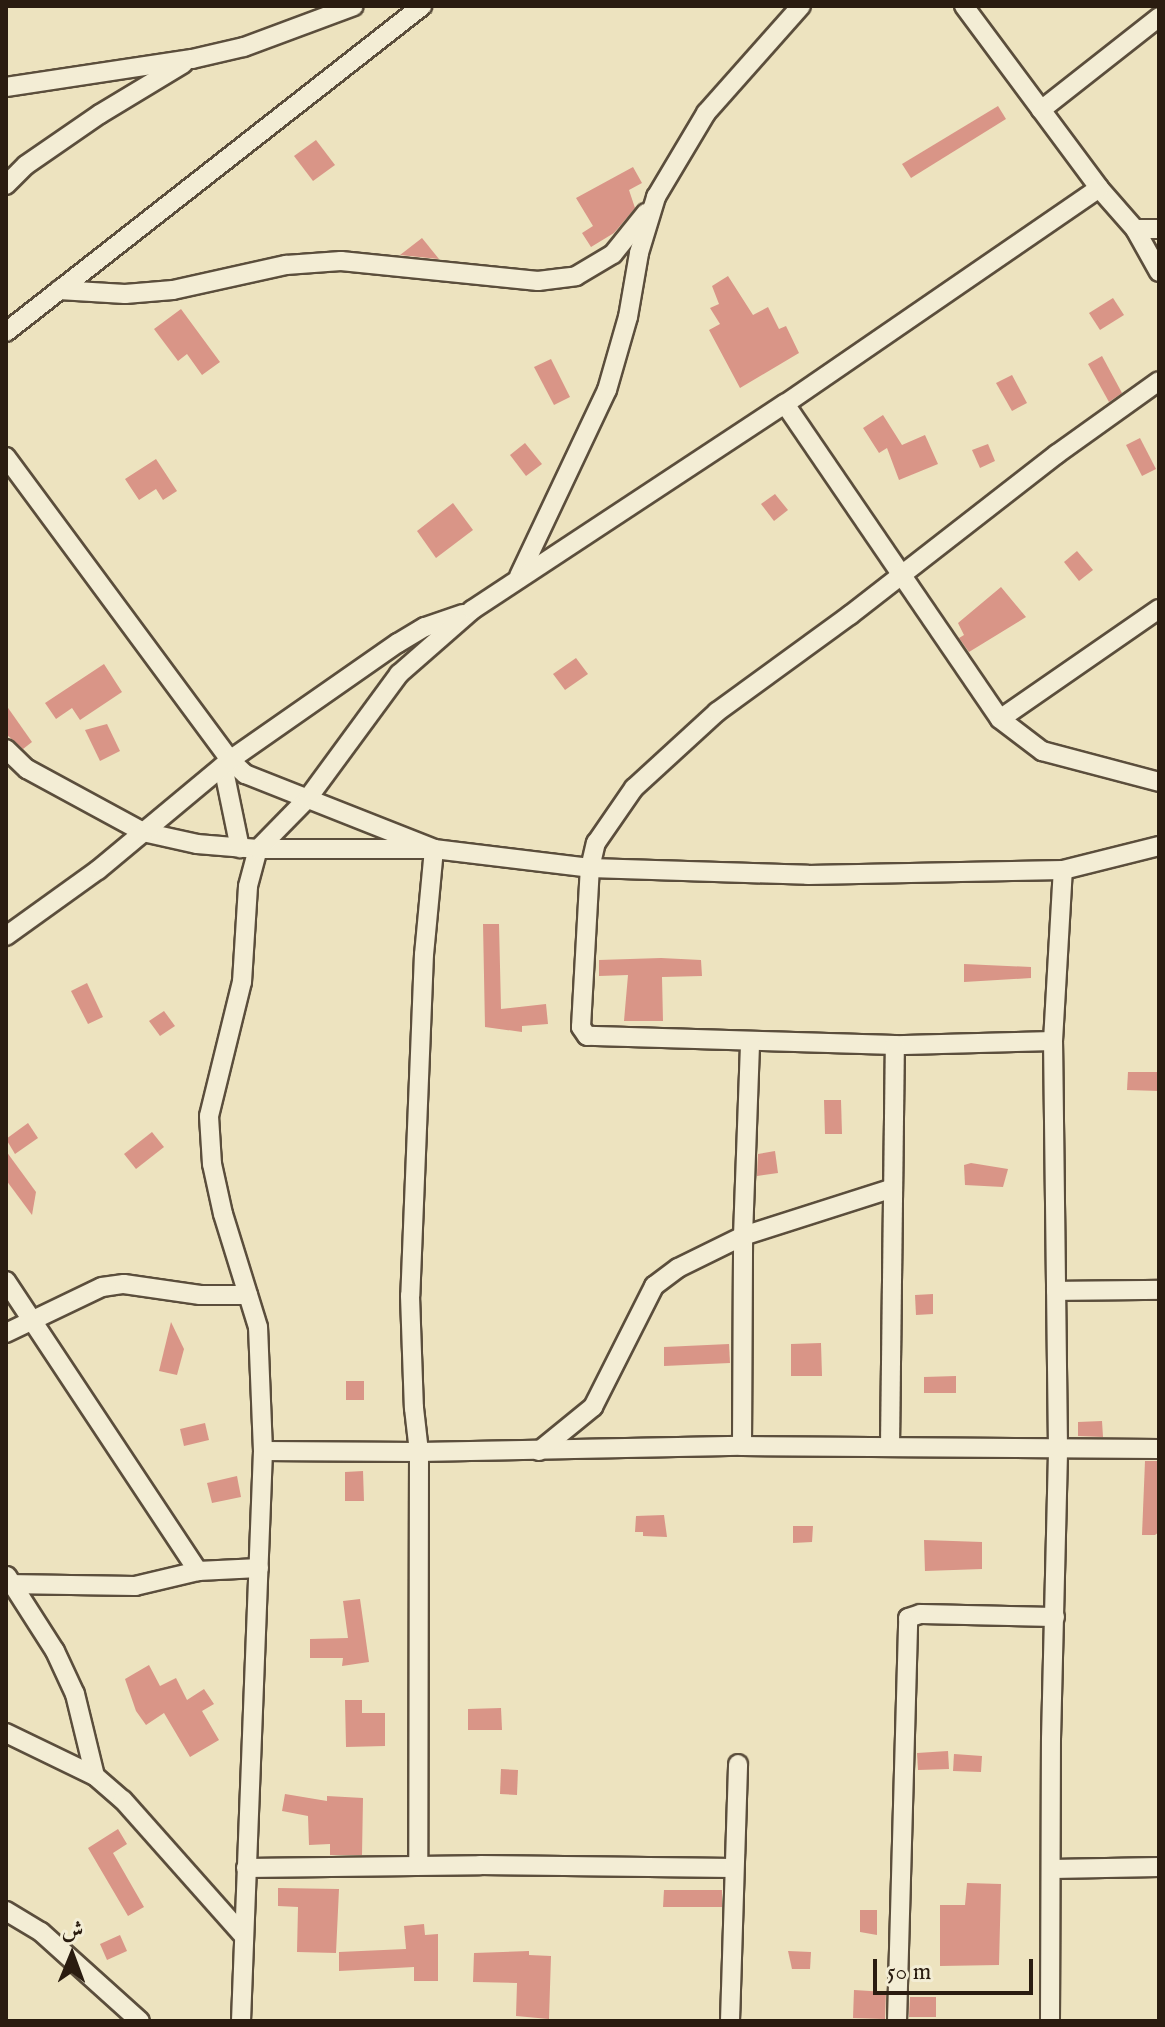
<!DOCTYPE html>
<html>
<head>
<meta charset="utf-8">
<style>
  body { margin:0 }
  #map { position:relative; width:1165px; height:2027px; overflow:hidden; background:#ede3bf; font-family:"IM FELL English",Amiri,serif }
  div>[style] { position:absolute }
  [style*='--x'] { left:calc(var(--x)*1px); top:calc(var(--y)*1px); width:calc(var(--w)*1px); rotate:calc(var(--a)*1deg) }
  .building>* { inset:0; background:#d99587 }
  .roads { filter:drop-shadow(2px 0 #5b4e3c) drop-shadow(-2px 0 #5b4e3c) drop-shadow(0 2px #5b4e3c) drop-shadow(0 -2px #5b4e3c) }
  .minor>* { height:18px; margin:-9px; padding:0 9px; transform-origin:9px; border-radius:9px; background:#f3edd5 }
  span { translate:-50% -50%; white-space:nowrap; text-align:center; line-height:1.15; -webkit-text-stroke:6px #f3edd5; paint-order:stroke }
  .frame { position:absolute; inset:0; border:8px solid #2a1c10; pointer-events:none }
  .north { position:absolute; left:32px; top:1915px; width:80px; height:80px; -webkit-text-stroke:6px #f3edd5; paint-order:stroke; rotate:1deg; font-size:22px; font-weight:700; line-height:32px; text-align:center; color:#2a1c10 }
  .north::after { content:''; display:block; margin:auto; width:28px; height:36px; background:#2a1c10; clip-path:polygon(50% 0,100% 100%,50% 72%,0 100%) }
  .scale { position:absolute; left:873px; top:1959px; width:160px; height:36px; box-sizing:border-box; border:4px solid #2a1c10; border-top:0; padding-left:10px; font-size:24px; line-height:28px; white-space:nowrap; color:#2a1c10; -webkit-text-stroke:6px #f3edd5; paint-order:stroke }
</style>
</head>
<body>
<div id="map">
  <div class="building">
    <i style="clip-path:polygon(998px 106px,1006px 119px,911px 178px,902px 164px)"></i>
    <i style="clip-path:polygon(316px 140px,335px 165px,313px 181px,294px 156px)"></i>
    <i style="clip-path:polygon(633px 167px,642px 183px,629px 190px,635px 208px,614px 233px,591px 247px,582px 233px,593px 226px,576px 198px)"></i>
    <i style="clip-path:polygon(422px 238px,439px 259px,400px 255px)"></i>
    <i style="clip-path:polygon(728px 276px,753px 315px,768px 307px,779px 329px,786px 326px,799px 353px,740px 388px,709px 330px,720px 324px,710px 308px,719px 304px,712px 286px)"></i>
    <i style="clip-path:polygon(1113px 298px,1124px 315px,1100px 330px,1089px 313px)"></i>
    <i style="clip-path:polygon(181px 309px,220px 362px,202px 375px,187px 354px,178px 361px,154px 329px)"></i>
    <i style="clip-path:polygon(1102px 356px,1122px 393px,1109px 402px,1088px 364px)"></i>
    <i style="clip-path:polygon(551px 359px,570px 397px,554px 405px,534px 367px)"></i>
    <i style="clip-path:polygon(1012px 375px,1027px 403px,1012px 411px,996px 383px)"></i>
    <i style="clip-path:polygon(883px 415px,902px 445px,925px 435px,938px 464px,899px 480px,887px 448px,879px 453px,863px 428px)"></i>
    <i style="clip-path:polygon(1140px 438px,1156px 469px,1142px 476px,1126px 445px)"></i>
    <i style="clip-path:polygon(525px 443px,542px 464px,526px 476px,510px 455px)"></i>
    <i style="clip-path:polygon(988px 444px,995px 461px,980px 468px,972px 450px)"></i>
    <i style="clip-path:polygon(156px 459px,177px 491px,163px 500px,156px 489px,139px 500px,125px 479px)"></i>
    <i style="clip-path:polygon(775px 494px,788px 510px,774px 521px,761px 504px)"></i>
    <i style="clip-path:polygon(453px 503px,473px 530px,436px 558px,417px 531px)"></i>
    <i style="clip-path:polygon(1077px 551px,1093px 570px,1079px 581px,1064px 562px)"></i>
    <i style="clip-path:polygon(1001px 587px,1026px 617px,969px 652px,959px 638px,964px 635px,958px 623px)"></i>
    <i style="clip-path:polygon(576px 658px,588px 674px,565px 690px,553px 674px)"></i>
    <i style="clip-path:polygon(104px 664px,122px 692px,80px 720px,72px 708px,56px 719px,45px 703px)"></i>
    <i style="clip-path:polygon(6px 705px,32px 742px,23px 749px,6px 734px)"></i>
    <i style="clip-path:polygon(107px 724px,120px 751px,100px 761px,85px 730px)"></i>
    <i style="clip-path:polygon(483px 924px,499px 924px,501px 1009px,546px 1004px,548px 1024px,522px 1026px,522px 1032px,485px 1027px)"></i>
    <i style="clip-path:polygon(661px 958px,701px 960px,702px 976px,662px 977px,663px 1021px,624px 1021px,628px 975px,599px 976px,599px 960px)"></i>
    <i style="clip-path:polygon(964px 964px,1031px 967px,1031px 978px,964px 982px)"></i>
    <i style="clip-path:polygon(87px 983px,103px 1017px,88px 1024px,71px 991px)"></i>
    <i style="clip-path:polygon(164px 1011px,175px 1026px,160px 1036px,149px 1021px)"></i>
    <i style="clip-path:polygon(1128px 1072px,1159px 1072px,1159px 1091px,1127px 1090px)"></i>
    <i style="clip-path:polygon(824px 1100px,841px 1100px,842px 1134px,825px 1134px)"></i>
    <i style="clip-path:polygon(28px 1123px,38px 1138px,15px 1154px,6px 1139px)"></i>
    <i style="clip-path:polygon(152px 1132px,164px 1147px,136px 1169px,124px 1154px)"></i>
    <i style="clip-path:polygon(6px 1151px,36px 1192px,32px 1215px,6px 1180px)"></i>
    <i style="clip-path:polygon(775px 1151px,778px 1173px,757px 1176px,758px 1154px)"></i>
    <i style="clip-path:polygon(971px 1163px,1008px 1169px,1003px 1187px,965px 1185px,964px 1165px)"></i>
    <i style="clip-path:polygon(933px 1294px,933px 1314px,916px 1315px,915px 1295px)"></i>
    <i style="clip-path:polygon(171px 1322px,184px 1349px,177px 1375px,159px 1371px)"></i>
    <i style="clip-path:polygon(821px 1343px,822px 1376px,791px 1376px,791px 1344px)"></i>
    <i style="clip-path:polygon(729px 1344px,730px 1363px,664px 1366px,664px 1347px)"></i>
    <i style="clip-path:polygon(956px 1376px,956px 1393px,924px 1393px,924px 1377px)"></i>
    <i style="clip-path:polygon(346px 1381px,364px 1381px,364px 1400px,346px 1400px)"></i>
    <i style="clip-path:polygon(1102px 1421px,1103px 1437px,1078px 1436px,1078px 1422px)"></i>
    <i style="clip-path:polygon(205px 1423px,209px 1440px,184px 1446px,180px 1429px)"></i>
    <i style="clip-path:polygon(1145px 1461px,1159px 1461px,1159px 1532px,1155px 1535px,1142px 1535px)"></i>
    <i style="clip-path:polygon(363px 1471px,364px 1501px,345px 1501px,345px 1472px)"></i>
    <i style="clip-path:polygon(237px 1476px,241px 1497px,212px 1503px,207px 1483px)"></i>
    <i style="clip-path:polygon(664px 1515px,667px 1537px,643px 1536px,643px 1532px,635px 1532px,636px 1516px)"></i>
    <i style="clip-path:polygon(793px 1526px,813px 1526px,812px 1542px,793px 1543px)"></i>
    <i style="clip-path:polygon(924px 1540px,982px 1542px,982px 1569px,925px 1571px)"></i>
    <i style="clip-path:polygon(360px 1599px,369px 1662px,342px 1666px,343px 1658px,310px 1658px,310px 1639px,348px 1638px,343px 1601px)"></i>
    <i style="clip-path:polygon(149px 1665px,160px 1686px,176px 1678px,187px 1700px,204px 1689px,214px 1704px,202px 1711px,219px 1740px,190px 1757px,164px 1713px,146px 1725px,136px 1711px,125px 1679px)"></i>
    <i style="clip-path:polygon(345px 1700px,362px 1700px,362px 1713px,385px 1713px,385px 1746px,346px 1747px)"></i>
    <i style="clip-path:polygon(501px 1708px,502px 1730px,468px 1730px,468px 1709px)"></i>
    <i style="clip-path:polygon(948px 1751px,949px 1769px,918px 1770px,917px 1753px)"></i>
    <i style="clip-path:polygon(954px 1754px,982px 1756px,981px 1772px,953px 1771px)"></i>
    <i style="clip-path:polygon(501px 1769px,518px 1770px,517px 1795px,500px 1794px)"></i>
    <i style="clip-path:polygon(285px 1794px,327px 1801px,327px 1796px,363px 1798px,362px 1855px,330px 1855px,330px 1844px,309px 1845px,308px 1816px,282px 1811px)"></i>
    <i style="clip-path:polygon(118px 1829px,127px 1844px,113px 1853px,144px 1907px,128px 1916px,88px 1848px)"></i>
    <i style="clip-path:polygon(967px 1883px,1001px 1884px,999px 1965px,940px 1966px,940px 1905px,965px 1905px)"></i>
    <i style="clip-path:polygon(278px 1888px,339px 1889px,336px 1953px,297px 1952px,298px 1907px,278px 1906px)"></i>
    <i style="clip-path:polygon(664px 1890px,722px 1890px,722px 1907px,663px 1907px)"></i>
    <i style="clip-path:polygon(860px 1910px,877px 1910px,877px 1935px,860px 1932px)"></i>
    <i style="clip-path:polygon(424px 1924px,425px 1935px,438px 1934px,438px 1981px,414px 1981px,414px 1967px,339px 1971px,339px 1952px,406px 1949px,404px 1926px)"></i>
    <i style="clip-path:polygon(120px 1935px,127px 1951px,107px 1960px,100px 1944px)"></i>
    <i style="clip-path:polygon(529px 1951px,529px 1955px,551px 1956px,549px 2019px,516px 2016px,517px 1983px,473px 1982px,474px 1953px)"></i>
    <i style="clip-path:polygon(788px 1951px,811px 1952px,810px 1969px,792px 1969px)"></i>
    <i style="clip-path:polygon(854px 1990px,886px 1992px,885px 2019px,853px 2018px)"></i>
    <i style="clip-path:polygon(910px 1997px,936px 1997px,936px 2017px,909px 2017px)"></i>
  </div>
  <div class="roads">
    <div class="minor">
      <i style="--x:964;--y:6;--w:227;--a:53.4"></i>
      <i style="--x:1099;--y:188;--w:55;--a:48.7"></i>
      <i style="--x:1135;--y:229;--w:49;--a:60.8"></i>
      <i style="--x:6;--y:87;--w:188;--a:-8.6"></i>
      <i style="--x:192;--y:59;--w:53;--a:-13"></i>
      <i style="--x:244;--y:47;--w:117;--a:-20.4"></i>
      <i style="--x:1041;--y:110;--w:150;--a:-38.2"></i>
      <i style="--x:6;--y:185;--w:28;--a:-45"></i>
      <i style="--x:26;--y:165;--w:90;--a:-34.6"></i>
      <i style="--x:100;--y:114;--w:97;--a:-31.1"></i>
      <i style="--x:1135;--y:229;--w:24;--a:0"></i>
      <i style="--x:59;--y:290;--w:66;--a:3.5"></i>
      <i style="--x:125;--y:294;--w:48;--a:-4.8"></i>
      <i style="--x:173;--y:290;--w:116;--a:-12.5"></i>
      <i style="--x:286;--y:265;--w:55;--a:-4.2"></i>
      <i style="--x:341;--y:261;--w:198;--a:5.8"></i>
      <i style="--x:538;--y:281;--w:38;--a:-7"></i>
      <i style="--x:576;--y:276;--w:43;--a:-30.7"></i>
      <i style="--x:613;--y:254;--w:53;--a:-51.2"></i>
      <i style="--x:6;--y:332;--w:529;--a:-38.08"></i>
      <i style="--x:785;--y:404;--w:381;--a:55.7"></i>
      <i style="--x:1000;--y:719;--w:53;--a:37.3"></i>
      <i style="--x:1042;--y:751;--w:121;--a:14.8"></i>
      <i style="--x:6;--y:457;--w:377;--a:53.5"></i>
      <i style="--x:230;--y:760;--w:21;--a:43"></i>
      <i style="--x:245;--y:774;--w:203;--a:21.6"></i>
      <i style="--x:434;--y:849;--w:157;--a:6.9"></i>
      <i style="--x:590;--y:868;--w:218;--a:1.8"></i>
      <i style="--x:808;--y:875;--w:255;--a:-1.1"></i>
      <i style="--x:1063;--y:870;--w:99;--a:-14"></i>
      <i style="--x:519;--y:576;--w:206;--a:-64.7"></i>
      <i style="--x:607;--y:390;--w:76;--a:-74"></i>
      <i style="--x:628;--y:317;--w:65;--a:-80.2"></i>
      <i style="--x:639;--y:253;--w:59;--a:-73.1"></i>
      <i style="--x:656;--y:197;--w:98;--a:-59.2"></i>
      <i style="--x:706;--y:113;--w:143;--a:-48.4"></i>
      <i style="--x:1000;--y:719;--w:193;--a:-34.7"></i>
      <i style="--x:6;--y:749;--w:29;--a:44"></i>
      <i style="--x:27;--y:769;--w:132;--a:28.5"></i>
      <i style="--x:143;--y:832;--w:55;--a:12.5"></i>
      <i style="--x:197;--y:844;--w:61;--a:4.7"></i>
      <i style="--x:258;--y:849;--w:176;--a:0"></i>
      <i style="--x:434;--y:849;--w:105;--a:95.4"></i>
      <i style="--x:424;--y:954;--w:342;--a:92.3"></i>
      <i style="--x:410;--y:1296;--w:112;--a:88"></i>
      <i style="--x:414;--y:1408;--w:44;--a:83.5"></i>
      <i style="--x:419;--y:1452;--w:413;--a:90.1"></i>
      <i style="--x:223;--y:766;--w:84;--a:78.3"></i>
      <i style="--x:6;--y:936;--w:113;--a:-35.7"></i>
      <i style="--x:98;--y:870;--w:172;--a:-39.8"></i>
      <i style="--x:230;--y:760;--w:205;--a:-34.9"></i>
      <i style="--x:398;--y:643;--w:31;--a:-31"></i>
      <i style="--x:425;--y:627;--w:40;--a:-18.9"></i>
      <i style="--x:1053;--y:1041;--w:158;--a:178.5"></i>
      <i style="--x:895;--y:1045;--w:308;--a:-178.3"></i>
      <i style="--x:587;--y:1036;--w:11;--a:-124"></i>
      <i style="--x:581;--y:1027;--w:159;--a:-86.8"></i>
      <i style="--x:590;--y:868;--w:26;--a:-77"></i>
      <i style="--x:596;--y:843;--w:67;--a:-55.4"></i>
      <i style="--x:634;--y:788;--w:113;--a:-42.5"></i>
      <i style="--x:717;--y:712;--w:165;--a:-36.1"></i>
      <i style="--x:850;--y:615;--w:262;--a:-37.9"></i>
      <i style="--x:1057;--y:454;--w:125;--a:-35.6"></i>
      <i style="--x:6;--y:1281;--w:348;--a:56.5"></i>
      <i style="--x:1056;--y:1291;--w:103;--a:-0.6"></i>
      <i style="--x:6;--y:1333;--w:106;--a:-25.6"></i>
      <i style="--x:102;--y:1287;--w:22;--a:-8"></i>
      <i style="--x:124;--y:1284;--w:77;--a:8.2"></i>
      <i style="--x:200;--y:1295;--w:48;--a:0"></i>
      <i style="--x:890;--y:1445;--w:400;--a:-89.3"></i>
      <i style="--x:742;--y:1446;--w:210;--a:-89.7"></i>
      <i style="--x:743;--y:1236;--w:194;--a:-87.9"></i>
      <i style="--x:263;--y:1451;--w:156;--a:0.4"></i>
      <i style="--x:419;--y:1452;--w:323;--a:-1.1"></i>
      <i style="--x:742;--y:1446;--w:417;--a:0.4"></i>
      <i style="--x:539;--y:1451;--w:70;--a:-39.2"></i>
      <i style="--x:593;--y:1407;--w:136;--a:-63.2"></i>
      <i style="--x:654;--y:1286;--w:30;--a:-37"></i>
      <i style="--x:678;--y:1268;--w:72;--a:-26.2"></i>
      <i style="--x:743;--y:1236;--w:157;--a:-17.7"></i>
      <i style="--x:7;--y:1576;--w:89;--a:57.4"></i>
      <i style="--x:55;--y:1651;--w:47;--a:65.1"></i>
      <i style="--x:75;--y:1694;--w:84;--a:76.3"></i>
      <i style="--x:6;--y:1584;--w:129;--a:0.9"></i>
      <i style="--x:135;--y:1586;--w:65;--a:-13.4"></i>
      <i style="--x:198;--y:1571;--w:61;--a:-2.8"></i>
      <i style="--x:6;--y:1733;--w:99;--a:25.8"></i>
      <i style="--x:95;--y:1776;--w:37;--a:41"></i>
      <i style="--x:123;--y:1800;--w:181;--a:48.4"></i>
      <i style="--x:246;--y:1868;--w:234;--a:-0.7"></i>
      <i style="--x:480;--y:1865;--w:253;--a:0.7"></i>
      <i style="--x:1052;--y:1869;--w:107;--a:-1.1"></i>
      <i style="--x:6;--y:1911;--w:41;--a:31"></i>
      <i style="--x:41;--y:1932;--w:133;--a:42"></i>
      <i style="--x:241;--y:2021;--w:570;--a:-87.79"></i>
      <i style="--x:263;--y:1451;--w:124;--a:-92.3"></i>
      <i style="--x:258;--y:1327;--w:118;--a:-107.2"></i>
      <i style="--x:223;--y:1214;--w:51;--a:-102.4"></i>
      <i style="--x:212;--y:1164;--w:48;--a:-93.6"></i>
      <i style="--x:209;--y:1116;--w:138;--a:-76.2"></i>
      <i style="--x:242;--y:982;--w:96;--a:-86.4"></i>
      <i style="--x:248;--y:886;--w:38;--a:-75"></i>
      <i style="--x:258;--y:849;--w:71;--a:-45.6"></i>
      <i style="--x:308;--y:798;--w:154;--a:-53.7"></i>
      <i style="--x:399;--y:674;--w:97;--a:-41.2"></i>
      <i style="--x:472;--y:610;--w:375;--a:-33.4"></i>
      <i style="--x:785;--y:404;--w:381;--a:-34.5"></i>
      <i style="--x:730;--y:2021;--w:257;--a:-88.2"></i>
      <i style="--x:897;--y:2021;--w:403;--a:-88.4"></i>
      <i style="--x:908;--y:1618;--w:13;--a:-18"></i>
      <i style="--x:920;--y:1614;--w:135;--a:1.3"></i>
      <i style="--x:1050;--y:2021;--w:282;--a:-89.8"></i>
      <i style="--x:1051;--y:1739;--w:291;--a:-88.6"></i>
      <i style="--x:1058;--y:1448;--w:407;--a:-90.7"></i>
      <i style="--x:1053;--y:1041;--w:171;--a:-86.7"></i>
    </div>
  </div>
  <div class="frame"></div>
  <div class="north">ش</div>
  <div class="scale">50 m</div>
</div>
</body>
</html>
